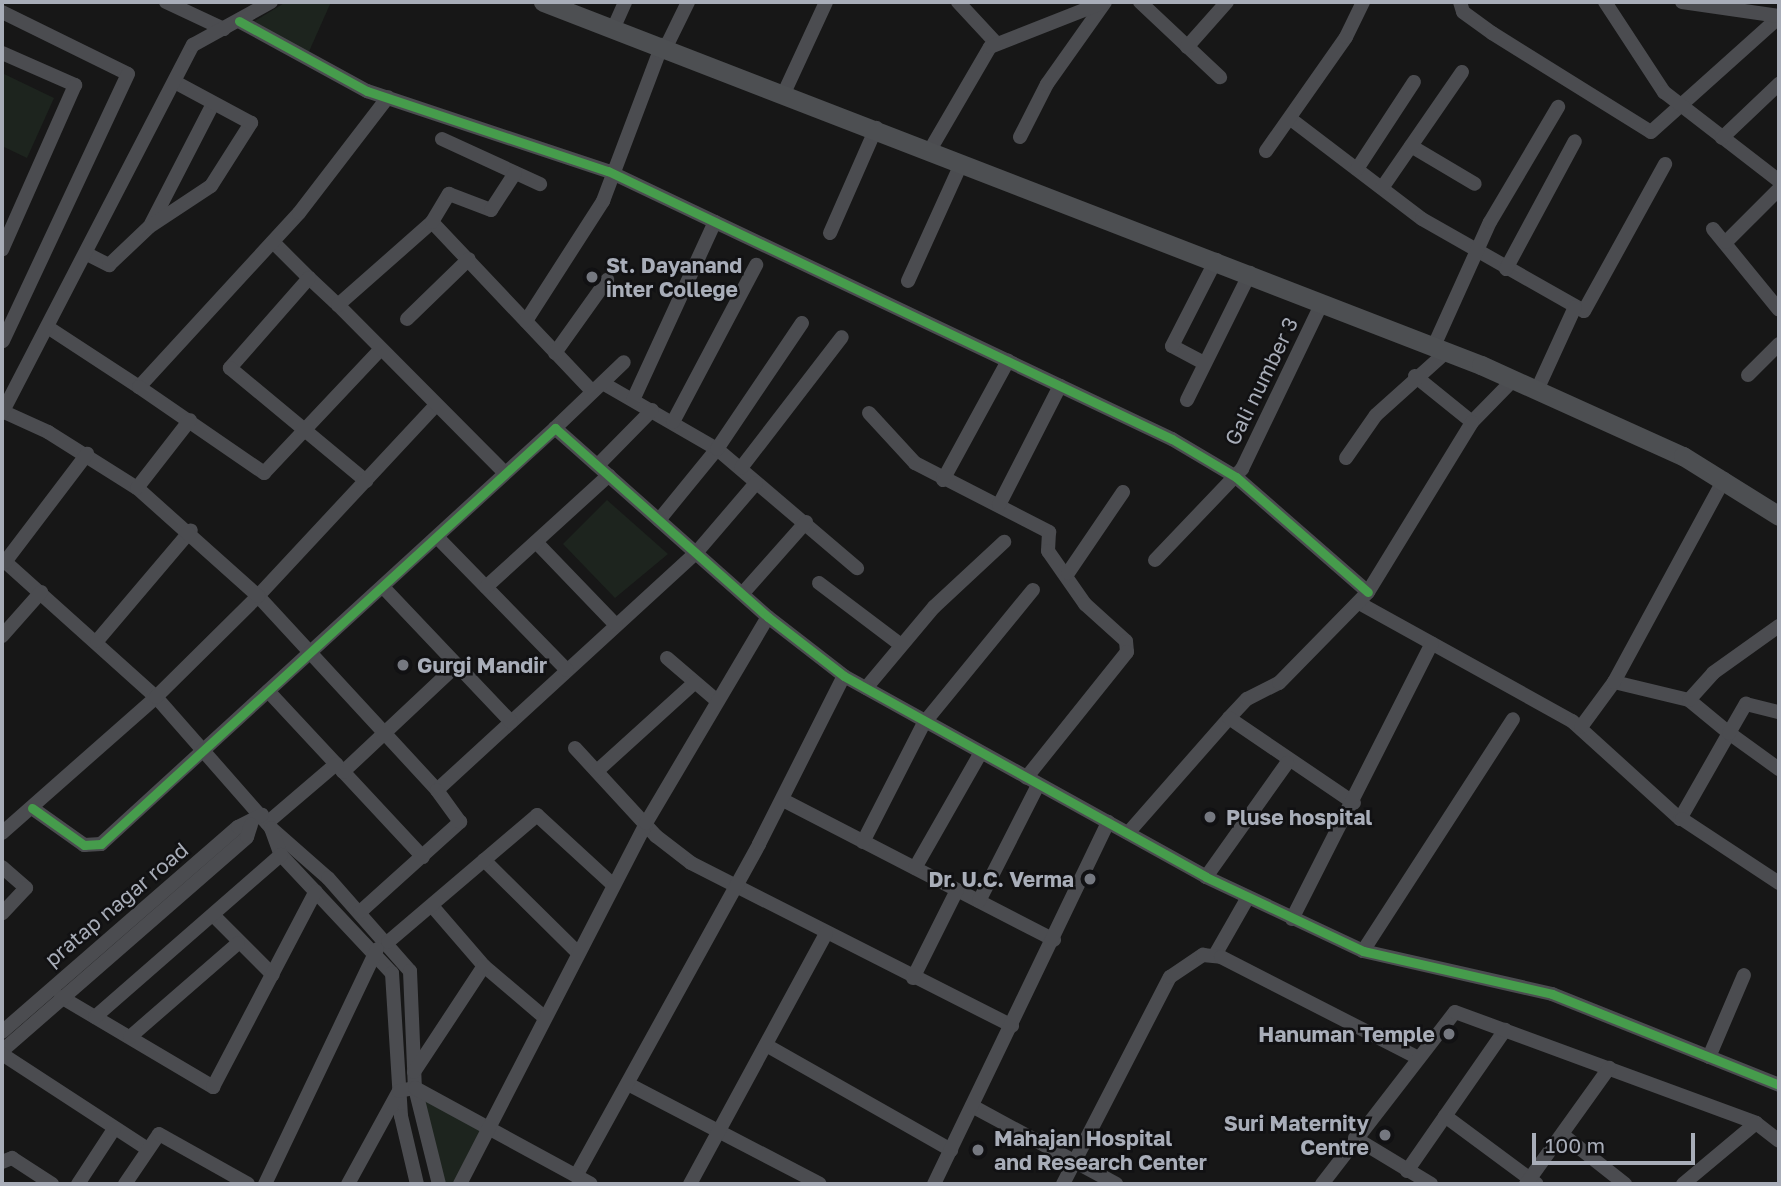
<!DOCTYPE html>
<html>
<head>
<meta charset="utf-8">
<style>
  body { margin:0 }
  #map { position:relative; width:1781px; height:1186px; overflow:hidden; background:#171717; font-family:"Golos Text",sans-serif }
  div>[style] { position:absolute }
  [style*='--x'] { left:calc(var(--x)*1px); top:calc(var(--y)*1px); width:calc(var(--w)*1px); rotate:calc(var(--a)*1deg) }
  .green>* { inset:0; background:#1d241e }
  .minor>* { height:14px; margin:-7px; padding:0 7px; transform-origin:7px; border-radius:7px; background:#4b4c50 }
  .major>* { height:19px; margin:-9.5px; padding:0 9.5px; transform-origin:9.5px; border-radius:9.5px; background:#4d4f52 }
  .cycleway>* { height:9px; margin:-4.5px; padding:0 4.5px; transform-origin:4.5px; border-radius:4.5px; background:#469c4c }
  .dots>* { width:19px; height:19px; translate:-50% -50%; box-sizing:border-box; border:4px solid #111113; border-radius:50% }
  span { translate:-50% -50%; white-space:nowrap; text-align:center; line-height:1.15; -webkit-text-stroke:5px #111113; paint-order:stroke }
  .poi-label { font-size:21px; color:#a8adb8; font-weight:700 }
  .left { translate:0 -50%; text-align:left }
  .right { translate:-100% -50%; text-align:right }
  .street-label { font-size:21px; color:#a8adb8 }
  .frame { position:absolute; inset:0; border:4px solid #a8adb8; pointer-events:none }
  .scale { position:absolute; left:1532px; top:1133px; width:163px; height:32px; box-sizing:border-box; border:4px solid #a8adb8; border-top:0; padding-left:9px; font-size:21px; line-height:24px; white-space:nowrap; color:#a8adb8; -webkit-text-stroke:5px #111113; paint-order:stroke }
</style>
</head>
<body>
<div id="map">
  <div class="green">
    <i style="clip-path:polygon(286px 2px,331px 2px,307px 56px,250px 24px)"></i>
    <i style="clip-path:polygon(2px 73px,54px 98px,27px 158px,2px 146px)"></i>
    <i style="clip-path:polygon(607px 500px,668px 554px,615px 598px,563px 544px)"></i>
    <i style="clip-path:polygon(421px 1096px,480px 1131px,453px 1184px,445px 1184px)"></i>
  </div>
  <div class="minor">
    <i style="--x:166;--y:2;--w:64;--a:25"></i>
    <i style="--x:958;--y:2;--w:56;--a:47.2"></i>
    <i style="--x:1140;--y:2;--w:110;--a:43.2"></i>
    <i style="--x:1460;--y:2;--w:10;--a:73"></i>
    <i style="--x:1463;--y:12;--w:36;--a:36"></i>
    <i style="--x:1492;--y:33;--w:187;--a:31.9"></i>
    <i style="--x:1651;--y:132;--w:172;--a:-41.9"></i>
    <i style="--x:1605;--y:2;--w:108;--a:56.8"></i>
    <i style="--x:1664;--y:92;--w:145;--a:37.7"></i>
    <i style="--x:1682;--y:2;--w:98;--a:8.2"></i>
    <i style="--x:2;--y:12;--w:140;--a:26.2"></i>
    <i style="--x:128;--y:74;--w:295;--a:115.1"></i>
    <i style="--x:239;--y:21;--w:146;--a:28.7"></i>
    <i style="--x:367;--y:91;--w:254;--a:18.4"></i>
    <i style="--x:608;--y:171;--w:624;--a:25.42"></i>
    <i style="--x:1172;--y:439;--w:74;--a:30.7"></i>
    <i style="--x:1236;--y:477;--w:175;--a:41.1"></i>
    <i style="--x:614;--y:27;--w:27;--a:-66"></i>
    <i style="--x:666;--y:47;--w:50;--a:-63.9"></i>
    <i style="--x:1187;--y:47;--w:60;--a:-48.4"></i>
    <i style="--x:2;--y:53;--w:80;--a:23.7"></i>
    <i style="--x:75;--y:85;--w:180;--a:113.9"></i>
    <i style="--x:784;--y:93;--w:100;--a:-65.2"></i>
    <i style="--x:1292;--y:120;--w:163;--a:37.3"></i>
    <i style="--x:1422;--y:219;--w:186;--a:29.6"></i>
    <i style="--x:1584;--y:311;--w:168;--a:-61.1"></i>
    <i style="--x:1020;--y:137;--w:59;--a:-63"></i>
    <i style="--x:1047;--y:84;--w:100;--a:-54.7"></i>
    <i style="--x:1722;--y:138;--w:79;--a:-43.5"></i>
    <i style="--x:442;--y:139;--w:108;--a:24.7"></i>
    <i style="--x:1411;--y:146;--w:74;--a:30.7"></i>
    <i style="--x:930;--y:150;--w:119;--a:-59.8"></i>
    <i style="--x:990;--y:47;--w:123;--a:-21.5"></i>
    <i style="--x:1266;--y:151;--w:139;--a:-54.9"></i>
    <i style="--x:1346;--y:37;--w:39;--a:-64"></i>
    <i style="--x:1357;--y:169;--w:104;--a:-56.8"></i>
    <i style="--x:1382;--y:188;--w:141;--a:-55.4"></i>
    <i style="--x:432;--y:222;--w:233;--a:46.6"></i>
    <i style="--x:151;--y:224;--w:135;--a:-62.7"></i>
    <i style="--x:1713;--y:229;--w:104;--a:50.8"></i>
    <i style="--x:830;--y:233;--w:115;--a:-66.3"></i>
    <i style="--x:273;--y:242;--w:51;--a:45"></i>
    <i style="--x:1726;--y:242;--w:75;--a:-45"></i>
    <i style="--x:87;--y:254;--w:25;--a:27"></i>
    <i style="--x:109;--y:265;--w:55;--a:-43.5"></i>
    <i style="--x:149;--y:227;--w:74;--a:-33.5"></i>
    <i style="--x:211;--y:186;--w:75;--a:-57.6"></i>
    <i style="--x:251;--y:123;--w:86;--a:-151.7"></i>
    <i style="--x:1506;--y:269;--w:145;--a:-61.7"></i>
    <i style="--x:908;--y:281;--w:128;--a:-65.6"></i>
    <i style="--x:338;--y:305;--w:40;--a:-137"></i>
    <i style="--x:309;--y:278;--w:120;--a:131.3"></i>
    <i style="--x:230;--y:368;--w:177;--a:39.7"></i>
    <i style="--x:407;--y:319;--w:86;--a:-44.1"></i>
    <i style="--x:526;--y:321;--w:143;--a:-57.3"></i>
    <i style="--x:603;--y:201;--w:167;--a:-69.3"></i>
    <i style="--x:49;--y:328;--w:108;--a:33.2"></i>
    <i style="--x:139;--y:387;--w:236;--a:-47.4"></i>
    <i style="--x:299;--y:213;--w:146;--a:-52.5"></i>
    <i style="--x:1433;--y:348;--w:138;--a:-65.7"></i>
    <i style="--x:1490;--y:222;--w:134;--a:-59.4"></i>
    <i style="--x:555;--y:353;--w:90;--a:-54.5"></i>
    <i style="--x:1204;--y:363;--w:36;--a:-152"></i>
    <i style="--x:1172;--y:346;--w:97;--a:-62.9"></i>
    <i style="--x:1748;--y:375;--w:44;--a:-45"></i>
    <i style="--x:1415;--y:376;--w:73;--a:38.9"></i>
    <i style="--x:1472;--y:422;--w:59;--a:-45.7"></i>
    <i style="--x:606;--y:385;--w:128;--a:30"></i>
    <i style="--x:717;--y:449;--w:184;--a:40.4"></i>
    <i style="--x:139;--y:387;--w:152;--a:34.5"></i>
    <i style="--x:264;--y:473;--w:170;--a:-46.7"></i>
    <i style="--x:1537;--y:390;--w:91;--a:-65.4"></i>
    <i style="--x:633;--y:400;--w:196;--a:-65.3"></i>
    <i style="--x:1187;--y:400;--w:142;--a:-63.6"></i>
    <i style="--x:436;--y:405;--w:261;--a:133"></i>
    <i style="--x:258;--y:596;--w:264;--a:47.3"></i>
    <i style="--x:437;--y:790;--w:351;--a:-42.5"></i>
    <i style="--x:696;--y:553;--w:92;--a:-49.4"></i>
    <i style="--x:2;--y:411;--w:51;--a:24.5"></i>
    <i style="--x:48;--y:432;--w:105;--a:32.2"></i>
    <i style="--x:2;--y:413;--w:415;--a:-62.6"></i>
    <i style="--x:193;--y:45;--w:89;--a:-28.9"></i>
    <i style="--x:869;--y:413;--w:68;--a:47.4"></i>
    <i style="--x:915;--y:463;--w:151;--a:27.2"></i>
    <i style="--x:1049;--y:532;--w:19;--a:93"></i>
    <i style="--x:1048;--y:551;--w:65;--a:55.1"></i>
    <i style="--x:1085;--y:604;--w:55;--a:42.1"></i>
    <i style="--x:1126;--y:641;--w:11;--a:85"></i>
    <i style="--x:1127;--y:652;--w:161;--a:128.7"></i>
    <i style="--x:673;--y:422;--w:178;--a:-62.1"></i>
    <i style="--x:555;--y:428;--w:95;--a:-43.7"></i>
    <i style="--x:1346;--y:458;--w:52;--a:-55.1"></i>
    <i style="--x:1376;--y:415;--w:93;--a:-41.9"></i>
    <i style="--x:598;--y:465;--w:77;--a:-45.5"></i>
    <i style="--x:741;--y:468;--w:165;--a:-52.4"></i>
    <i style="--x:505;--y:473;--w:237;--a:-134.8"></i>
    <i style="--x:338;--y:305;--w:125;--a:-41.4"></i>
    <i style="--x:432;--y:222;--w:33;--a:-59"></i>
    <i style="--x:449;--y:194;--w:45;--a:20.9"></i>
    <i style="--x:491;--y:210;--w:44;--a:-57"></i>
    <i style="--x:943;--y:480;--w:136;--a:-61.4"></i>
    <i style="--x:999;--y:505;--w:134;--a:-62.9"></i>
    <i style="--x:659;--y:520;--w:92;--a:-50.8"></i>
    <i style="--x:717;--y:449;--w:152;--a:-56"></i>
    <i style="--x:437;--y:537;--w:186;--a:45.7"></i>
    <i style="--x:536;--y:542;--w:115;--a:46.1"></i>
    <i style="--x:2;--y:559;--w:207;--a:41.9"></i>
    <i style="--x:156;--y:697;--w:174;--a:48.7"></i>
    <i style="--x:1155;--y:560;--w:126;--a:-46.3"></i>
    <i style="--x:1242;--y:469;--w:184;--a:-64.3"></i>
    <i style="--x:5;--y:562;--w:136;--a:-52.8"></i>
    <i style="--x:1068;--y:573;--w:98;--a:-55.8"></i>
    <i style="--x:819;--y:583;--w:103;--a:37.1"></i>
    <i style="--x:383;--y:587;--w:186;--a:46.5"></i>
    <i style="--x:486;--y:587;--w:166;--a:-42.3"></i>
    <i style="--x:743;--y:593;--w:95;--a:-48.4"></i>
    <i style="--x:1359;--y:603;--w:244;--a:29"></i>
    <i style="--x:1572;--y:721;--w:146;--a:42.2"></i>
    <i style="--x:1680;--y:819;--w:99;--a:-60.3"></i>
    <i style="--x:1729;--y:733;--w:62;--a:35.8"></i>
    <i style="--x:2;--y:636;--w:59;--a:-48.4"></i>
    <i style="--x:97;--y:641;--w:145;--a:-49.7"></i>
    <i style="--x:667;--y:658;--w:65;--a:40.6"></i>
    <i style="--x:1614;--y:682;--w:77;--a:13.5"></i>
    <i style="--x:1689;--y:700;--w:52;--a:39.5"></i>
    <i style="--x:1729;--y:733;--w:34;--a:-60"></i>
    <i style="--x:1746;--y:704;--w:34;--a:14"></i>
    <i style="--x:866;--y:688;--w:106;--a:-50"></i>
    <i style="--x:934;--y:607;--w:96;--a:-42.9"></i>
    <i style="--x:268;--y:691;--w:227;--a:47"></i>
    <i style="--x:1689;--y:700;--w:36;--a:-48"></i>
    <i style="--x:1713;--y:673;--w:81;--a:-35.5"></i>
    <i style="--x:1229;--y:718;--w:26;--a:-47"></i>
    <i style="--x:1247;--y:699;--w:36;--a:-27"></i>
    <i style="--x:1279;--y:683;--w:127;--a:-45.6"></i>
    <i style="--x:1368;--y:592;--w:199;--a:-58.5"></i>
    <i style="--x:1581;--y:727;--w:56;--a:-53.7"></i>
    <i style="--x:1614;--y:682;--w:231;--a:-61.5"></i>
    <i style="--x:575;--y:748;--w:120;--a:47.4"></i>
    <i style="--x:656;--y:836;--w:44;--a:37.6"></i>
    <i style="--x:691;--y:863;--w:360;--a:26.9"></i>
    <i style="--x:597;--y:771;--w:132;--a:-42.2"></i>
    <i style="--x:343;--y:772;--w:156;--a:-43.2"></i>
    <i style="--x:783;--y:800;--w:305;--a:27.3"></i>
    <i style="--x:32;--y:808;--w:64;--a:35.4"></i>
    <i style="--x:84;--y:845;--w:17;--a:-3"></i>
    <i style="--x:101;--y:844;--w:616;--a:-42.5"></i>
    <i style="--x:555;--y:428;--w:285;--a:41.6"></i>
    <i style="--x:768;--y:617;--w:96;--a:37.8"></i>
    <i style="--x:844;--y:676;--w:414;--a:29"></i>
    <i style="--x:1206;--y:877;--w:174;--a:25.2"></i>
    <i style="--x:1363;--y:951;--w:194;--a:12.8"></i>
    <i style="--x:1552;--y:994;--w:245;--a:21.8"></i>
    <i style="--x:1682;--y:819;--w:116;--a:33.4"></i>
    <i style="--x:267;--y:823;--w:91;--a:-40.5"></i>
    <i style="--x:271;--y:828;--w:76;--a:41.3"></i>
    <i style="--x:328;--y:878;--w:124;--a:48.6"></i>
    <i style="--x:410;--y:971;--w:117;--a:87.6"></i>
    <i style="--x:415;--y:1088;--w:99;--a:76"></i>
    <i style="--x:271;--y:828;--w:29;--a:70"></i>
    <i style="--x:281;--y:855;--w:162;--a:46.8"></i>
    <i style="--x:392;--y:973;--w:143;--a:86.4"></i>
    <i style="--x:401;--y:1116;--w:70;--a:76.8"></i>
    <i style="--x:2;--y:833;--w:205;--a:-41.4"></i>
    <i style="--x:156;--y:697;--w:144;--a:-44.7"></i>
    <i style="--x:258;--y:596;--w:162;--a:-138.2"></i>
    <i style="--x:137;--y:488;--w:86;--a:-52.1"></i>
    <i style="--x:1128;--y:833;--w:153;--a:-48.7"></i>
    <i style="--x:1229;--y:718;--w:151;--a:34.2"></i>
    <i style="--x:863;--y:842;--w:134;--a:-62.9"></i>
    <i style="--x:924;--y:723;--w:172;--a:-50.7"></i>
    <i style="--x:484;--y:860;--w:132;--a:44.7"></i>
    <i style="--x:2;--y:867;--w:32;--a:41"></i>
    <i style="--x:26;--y:888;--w:35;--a:133"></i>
    <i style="--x:915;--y:868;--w:131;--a:-60.3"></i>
    <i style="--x:1206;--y:877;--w:140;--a:-54.6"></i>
    <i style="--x:979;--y:901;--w:130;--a:-63"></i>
    <i style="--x:433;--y:907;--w:78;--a:49.2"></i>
    <i style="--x:484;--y:966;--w:79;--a:40.4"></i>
    <i style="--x:360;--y:912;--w:135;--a:-42"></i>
    <i style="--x:460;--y:822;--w:39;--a:-126"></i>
    <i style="--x:214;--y:916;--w:83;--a:45"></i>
    <i style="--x:1292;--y:919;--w:309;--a:-63.1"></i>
    <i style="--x:388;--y:942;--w:196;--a:-40.4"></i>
    <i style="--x:537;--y:815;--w:103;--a:42.6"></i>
    <i style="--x:1363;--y:951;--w:276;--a:-57.1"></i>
    <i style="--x:1215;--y:955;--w:64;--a:-60.3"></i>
    <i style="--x:913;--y:978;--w:98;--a:-63.4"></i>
    <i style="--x:61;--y:997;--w:177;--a:30.6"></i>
    <i style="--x:213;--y:1087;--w:221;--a:-62.3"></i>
    <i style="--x:95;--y:1017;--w:247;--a:-41.1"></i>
    <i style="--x:2;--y:1032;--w:313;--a:-41"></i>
    <i style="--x:238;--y:827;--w:27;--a:-27"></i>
    <i style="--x:130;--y:1037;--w:143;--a:-41"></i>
    <i style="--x:766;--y:1045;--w:213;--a:29.6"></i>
    <i style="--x:2;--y:1051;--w:325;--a:-41.1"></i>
    <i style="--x:247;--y:837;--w:13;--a:-72"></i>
    <i style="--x:2;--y:1054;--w:174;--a:33.1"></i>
    <i style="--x:1709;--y:1057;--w:89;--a:-66.9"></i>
    <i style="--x:414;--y:1072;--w:127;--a:-56.6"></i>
    <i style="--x:628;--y:1084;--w:216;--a:27.5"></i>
    <i style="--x:972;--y:1106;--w:164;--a:28.4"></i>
    <i style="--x:1445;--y:1116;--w:114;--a:36.5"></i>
    <i style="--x:1563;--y:1135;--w:79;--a:38.3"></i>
    <i style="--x:1355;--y:1138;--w:89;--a:31.2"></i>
    <i style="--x:2;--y:1162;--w:11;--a:-22"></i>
    <i style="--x:12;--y:1158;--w:48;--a:33"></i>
    <i style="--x:1407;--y:1171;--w:172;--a:-55.2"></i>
    <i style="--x:576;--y:1176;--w:379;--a:-61.1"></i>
    <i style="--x:759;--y:844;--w:188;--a:-63.2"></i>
    <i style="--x:78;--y:1184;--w:66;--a:-56.8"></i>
    <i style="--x:125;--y:1184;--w:60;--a:-55.8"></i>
    <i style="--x:159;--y:1134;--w:102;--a:29.3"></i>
    <i style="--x:265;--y:1184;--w:260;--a:-64.5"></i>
    <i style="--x:348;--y:1184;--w:106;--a:-61.3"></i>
    <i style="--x:399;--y:1091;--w:16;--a:-11"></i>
    <i style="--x:415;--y:1088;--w:200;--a:28.6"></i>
    <i style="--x:460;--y:1184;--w:406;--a:-62.7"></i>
    <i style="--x:646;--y:823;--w:239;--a:-59.4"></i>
    <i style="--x:690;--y:1184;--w:285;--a:-61.5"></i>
    <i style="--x:934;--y:1184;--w:402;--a:-64.3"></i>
    <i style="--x:1063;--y:1184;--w:233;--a:-62.7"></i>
    <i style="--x:1170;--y:977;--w:40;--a:-34"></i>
    <i style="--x:1203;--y:955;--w:18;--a:6"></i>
    <i style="--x:1221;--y:957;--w:219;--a:27.1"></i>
    <i style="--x:1322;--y:1184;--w:217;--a:-52.3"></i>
    <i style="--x:1455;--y:1012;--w:321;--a:20.2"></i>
    <i style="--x:1756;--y:1123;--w:29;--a:38"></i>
    <i style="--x:1526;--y:1184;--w:143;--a:-54.4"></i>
    <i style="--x:1683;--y:1184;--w:95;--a:-39.9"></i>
  </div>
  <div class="major">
    <i style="--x:543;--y:2;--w:1006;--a:21.16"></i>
    <i style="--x:1481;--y:365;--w:222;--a:24.3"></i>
    <i style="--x:1683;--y:456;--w:113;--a:32"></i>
  </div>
  <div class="cycleway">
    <i style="--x:239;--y:21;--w:146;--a:28.7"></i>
    <i style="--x:367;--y:91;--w:254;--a:18.4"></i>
    <i style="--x:608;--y:171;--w:624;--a:25.42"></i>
    <i style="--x:1172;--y:439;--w:74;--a:30.7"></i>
    <i style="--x:1236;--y:477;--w:175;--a:41.1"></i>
    <i style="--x:32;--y:808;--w:64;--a:35.4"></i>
    <i style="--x:84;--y:845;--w:17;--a:-3"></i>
    <i style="--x:101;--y:844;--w:616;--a:-42.5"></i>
    <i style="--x:555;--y:428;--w:285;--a:41.6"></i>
    <i style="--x:768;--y:617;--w:96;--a:37.8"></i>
    <i style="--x:844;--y:676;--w:414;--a:29"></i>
    <i style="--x:1206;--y:877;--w:174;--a:25.2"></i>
    <i style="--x:1363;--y:951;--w:194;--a:12.8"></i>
    <i style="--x:1552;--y:994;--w:245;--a:21.8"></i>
  </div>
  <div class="dots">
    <i style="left:592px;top:277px;background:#757880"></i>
    <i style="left:403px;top:665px;background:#757880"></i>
    <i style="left:1210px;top:817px;background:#757880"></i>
    <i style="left:1090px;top:879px;background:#757880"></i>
    <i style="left:1449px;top:1034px;background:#757880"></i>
    <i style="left:1385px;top:1135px;background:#757880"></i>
    <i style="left:978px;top:1150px;background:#757880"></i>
  </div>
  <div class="poi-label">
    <span class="left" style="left:606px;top:277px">St. Dayanand<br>inter College</span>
    <span class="left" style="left:417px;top:665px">Gurgi Mandir</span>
    <span class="left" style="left:1226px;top:817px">Pluse hospital</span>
    <span class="right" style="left:1074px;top:879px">Dr. U.C. Verma</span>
    <span class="right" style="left:1435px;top:1034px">Hanuman Temple</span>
    <span class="right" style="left:1369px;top:1135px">Suri Maternity<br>Centre</span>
    <span class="left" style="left:994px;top:1150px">Mahajan Hospital<br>and Research Center</span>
  </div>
  <div class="street-label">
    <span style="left:1261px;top:381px;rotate:-64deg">Gali number 3</span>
    <span style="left:116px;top:904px;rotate:-40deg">pratap nagar road</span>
  </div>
  <div class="frame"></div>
  <div class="scale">100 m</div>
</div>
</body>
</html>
